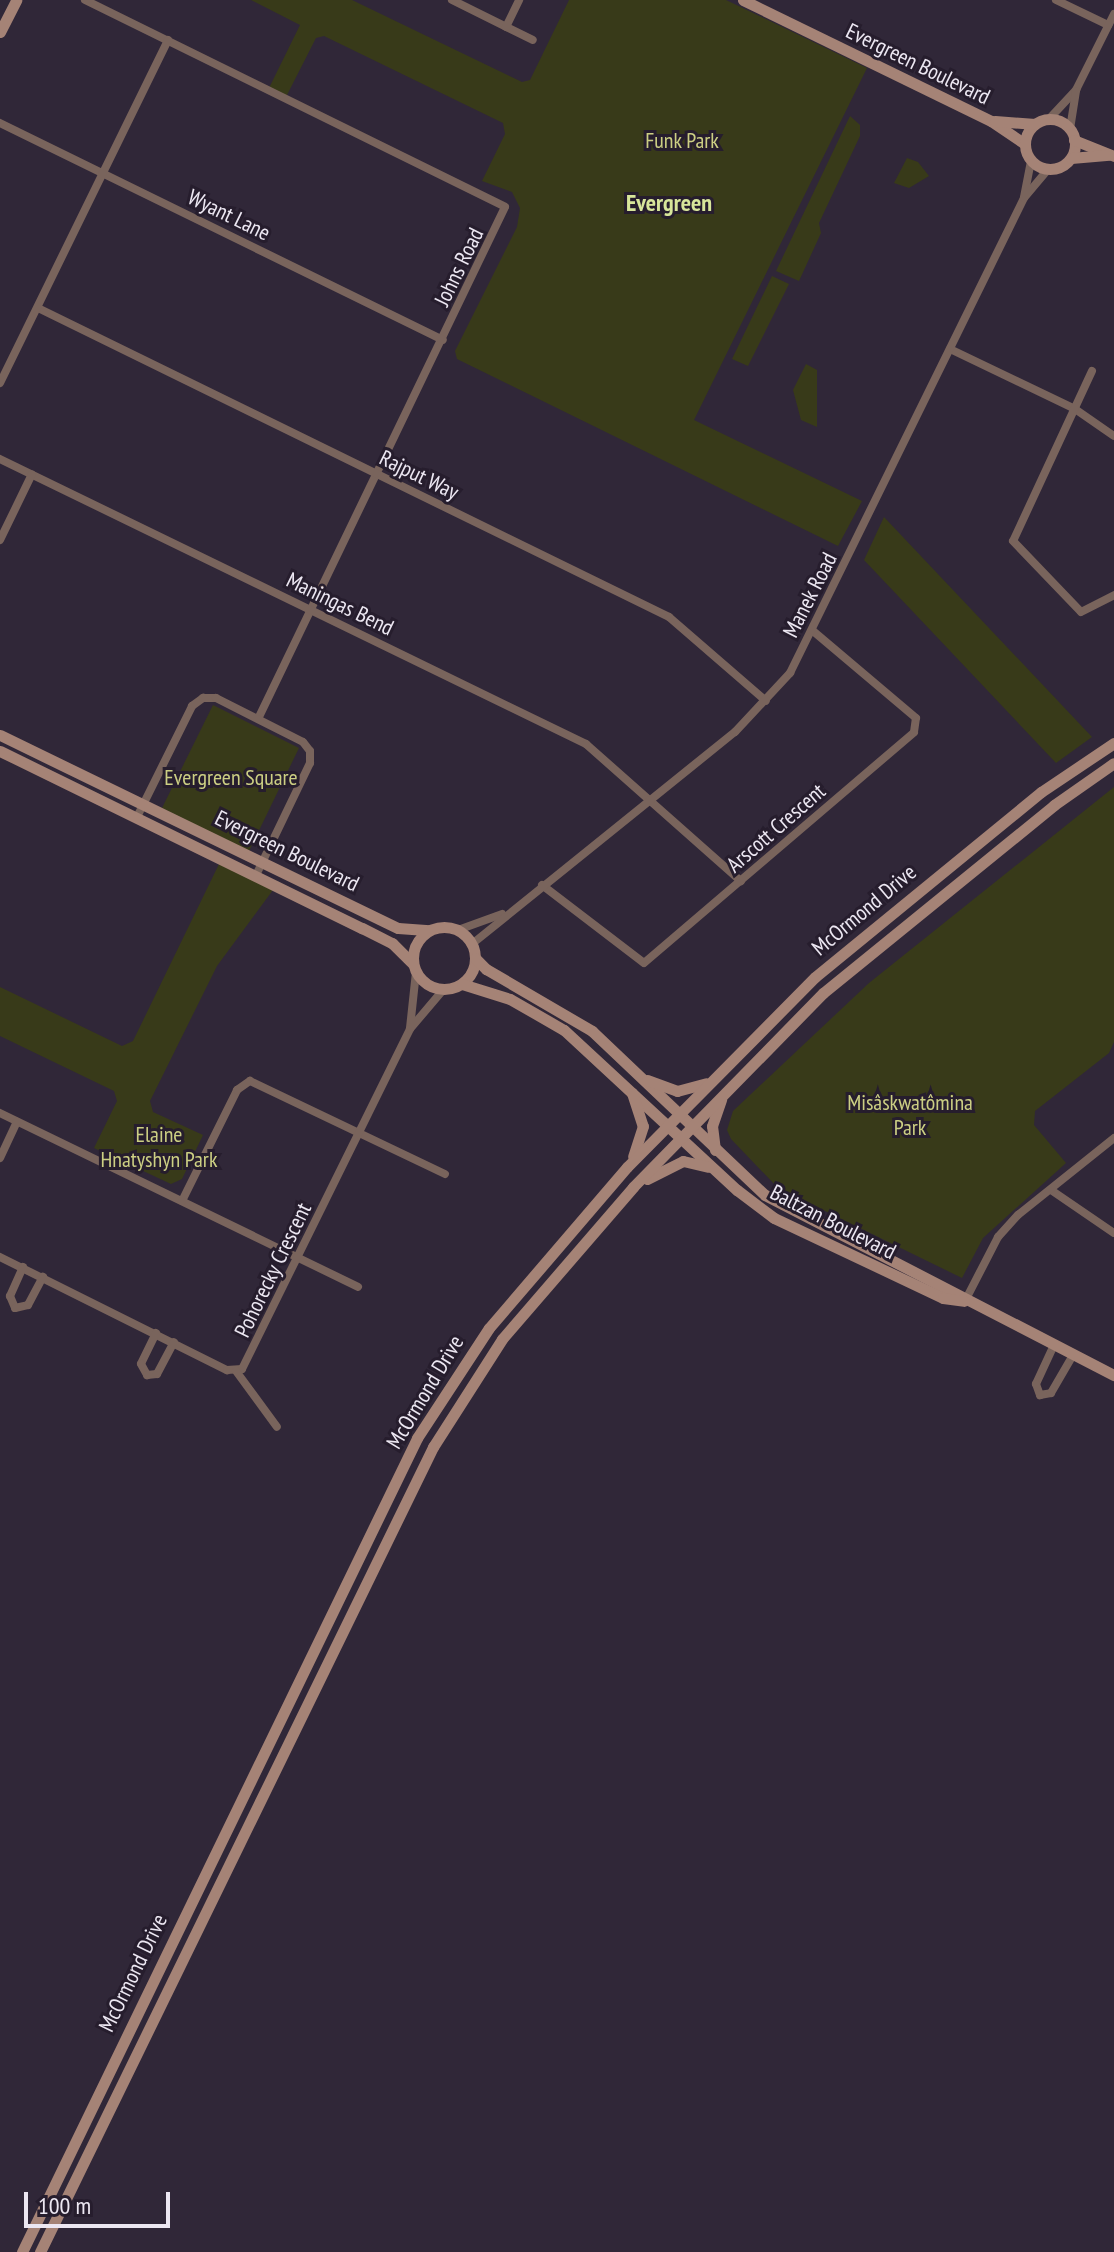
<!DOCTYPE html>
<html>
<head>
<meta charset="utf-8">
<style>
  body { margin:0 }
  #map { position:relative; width:1114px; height:2252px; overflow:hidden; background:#302738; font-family:"PT Sans Narrow",sans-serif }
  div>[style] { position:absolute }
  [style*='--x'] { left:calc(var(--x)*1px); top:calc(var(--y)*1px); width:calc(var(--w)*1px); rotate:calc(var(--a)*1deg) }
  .green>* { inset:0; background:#383a19 }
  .street>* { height:8px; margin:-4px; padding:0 4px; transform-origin:4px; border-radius:4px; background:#79645c }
  .secondary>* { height:11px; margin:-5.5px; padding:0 5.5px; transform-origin:5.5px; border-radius:5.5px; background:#a58376 }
  .secondary>.ring { margin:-5.5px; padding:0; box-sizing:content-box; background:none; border:11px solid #a58376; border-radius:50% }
  span { translate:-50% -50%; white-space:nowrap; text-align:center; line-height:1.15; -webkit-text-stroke:6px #261d2d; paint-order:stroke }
  .street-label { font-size:22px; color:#ece7f2 }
  .park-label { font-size:22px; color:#cccf83 }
  .neighbourhood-label { font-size:24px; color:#d8e69a; font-weight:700 }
  .scale { position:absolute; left:24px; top:2192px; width:146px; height:36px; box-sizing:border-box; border:4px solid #ece7f2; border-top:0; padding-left:10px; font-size:24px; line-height:28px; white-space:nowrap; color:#ece7f2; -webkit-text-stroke:6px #261d2d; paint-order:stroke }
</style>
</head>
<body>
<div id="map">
  <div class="green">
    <i style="clip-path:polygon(251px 0,352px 0,522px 82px,530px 80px,569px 0,726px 0,867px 68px,694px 420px,862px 501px,838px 546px,457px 359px,455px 351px,517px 227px,520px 208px,512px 192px,482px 181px,505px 134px,503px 123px,324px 36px,316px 38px,286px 97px,269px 88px,300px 25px)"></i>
    <i style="clip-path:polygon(850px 116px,860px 125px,860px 136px,819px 223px,821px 233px,799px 281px,776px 271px)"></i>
    <i style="clip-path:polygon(907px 158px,918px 162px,929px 176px,909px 188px,894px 183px)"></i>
    <i style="clip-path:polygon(772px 276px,789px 284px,748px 366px,732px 359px)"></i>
    <i style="clip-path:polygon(806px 364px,817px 370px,817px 427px,801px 420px,793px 390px)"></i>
    <i style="clip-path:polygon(884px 517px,1092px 737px,1056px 763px,864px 560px)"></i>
    <i style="clip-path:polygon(213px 705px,299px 748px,249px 851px,162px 808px)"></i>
    <i style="clip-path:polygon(1114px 787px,1114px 1042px,1109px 1053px,1035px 1111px,1034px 1125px,1066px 1163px,983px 1238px,962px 1278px,778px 1188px,731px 1139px,727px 1130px,733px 1111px,869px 983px)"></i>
    <i style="clip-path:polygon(219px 864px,273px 890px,217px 966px,150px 1101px,153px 1112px,203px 1135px,182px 1179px,171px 1184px,94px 1148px,117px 1101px,114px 1091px,0 1036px,0 987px,122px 1046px,133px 1041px)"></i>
  </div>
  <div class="street">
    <i style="--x:85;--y:0;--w:468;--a:26.2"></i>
    <i style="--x:505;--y:207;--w:568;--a:115.75"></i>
    <i style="--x:452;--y:0;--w:90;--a:26.3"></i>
    <i style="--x:1056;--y:0;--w:58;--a:25.7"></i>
    <i style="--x:506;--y:27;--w:30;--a:-64"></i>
    <i style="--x:1049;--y:119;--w:40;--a:-47"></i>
    <i style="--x:1076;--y:90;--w:85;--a:-63.4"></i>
    <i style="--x:0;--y:123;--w:493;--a:26.1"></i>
    <i style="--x:1070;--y:129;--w:38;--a:-81"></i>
    <i style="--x:1024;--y:197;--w:37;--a:-79"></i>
    <i style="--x:38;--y:308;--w:703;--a:26.09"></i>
    <i style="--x:669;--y:617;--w:128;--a:40.9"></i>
    <i style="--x:950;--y:349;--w:139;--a:25.6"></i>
    <i style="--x:1075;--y:409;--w:47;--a:34.7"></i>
    <i style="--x:1092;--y:371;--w:187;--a:114.9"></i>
    <i style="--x:1013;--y:541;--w:98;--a:46.2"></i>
    <i style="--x:1081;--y:612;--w:37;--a:-27"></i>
    <i style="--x:0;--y:383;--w:382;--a:-63.9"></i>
    <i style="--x:0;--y:459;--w:652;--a:25.94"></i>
    <i style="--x:586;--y:744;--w:207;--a:41.5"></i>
    <i style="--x:0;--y:540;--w:73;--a:-64.1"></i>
    <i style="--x:137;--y:817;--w:124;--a:-63.6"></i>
    <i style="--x:192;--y:706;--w:14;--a:-36"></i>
    <i style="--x:203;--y:698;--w:13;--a:0"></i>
    <i style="--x:216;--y:698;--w:97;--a:26.8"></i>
    <i style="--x:303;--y:742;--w:11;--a:52"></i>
    <i style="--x:310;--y:751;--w:12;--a:90"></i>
    <i style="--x:310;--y:763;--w:124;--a:115.7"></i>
    <i style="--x:542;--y:885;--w:128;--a:37.4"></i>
    <i style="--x:644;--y:963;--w:355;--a:-40.5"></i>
    <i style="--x:914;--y:732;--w:14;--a:-82"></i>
    <i style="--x:916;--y:718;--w:135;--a:-139.8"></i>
    <i style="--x:458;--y:930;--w:47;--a:-20"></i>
    <i style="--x:472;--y:944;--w:338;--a:-38.9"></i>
    <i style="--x:735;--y:732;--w:81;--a:-47"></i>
    <i style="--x:790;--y:673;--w:530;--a:-63.77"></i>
    <i style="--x:1024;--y:198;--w:39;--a:-50"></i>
    <i style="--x:410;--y:1028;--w:56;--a:-83.9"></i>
    <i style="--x:0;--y:1113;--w:398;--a:25.9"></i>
    <i style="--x:0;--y:1158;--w:40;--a:-65"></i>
    <i style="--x:1051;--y:1190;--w:76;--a:34.3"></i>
    <i style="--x:182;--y:1201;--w:124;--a:-63.6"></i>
    <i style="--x:237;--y:1090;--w:16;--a:-35"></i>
    <i style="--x:250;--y:1081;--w:216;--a:25.5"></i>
    <i style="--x:0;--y:1257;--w:254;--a:26.5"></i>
    <i style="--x:227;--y:1370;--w:15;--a:-4"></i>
    <i style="--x:242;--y:1369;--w:379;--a:-63.7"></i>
    <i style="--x:410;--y:1029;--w:51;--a:-49.8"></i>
    <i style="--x:23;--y:1267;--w:32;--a:114"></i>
    <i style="--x:10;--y:1296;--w:13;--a:67"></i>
    <i style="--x:15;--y:1308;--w:13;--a:-13"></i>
    <i style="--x:28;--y:1305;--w:32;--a:-62"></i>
    <i style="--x:965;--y:1301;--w:72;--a:-62.7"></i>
    <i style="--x:998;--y:1237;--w:30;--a:-48"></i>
    <i style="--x:1018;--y:1215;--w:123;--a:-38.7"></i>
    <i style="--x:156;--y:1333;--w:34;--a:116"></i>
    <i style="--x:141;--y:1364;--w:13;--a:61"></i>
    <i style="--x:147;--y:1375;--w:10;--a:-6"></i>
    <i style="--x:157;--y:1374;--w:36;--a:-62"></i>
    <i style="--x:1054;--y:1345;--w:43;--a:114.8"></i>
    <i style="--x:1036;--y:1384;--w:12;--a:70"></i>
    <i style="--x:1040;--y:1395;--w:11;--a:-10"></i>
    <i style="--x:1051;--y:1393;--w:44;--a:-59.9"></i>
    <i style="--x:236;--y:1371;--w:69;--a:53.8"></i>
  </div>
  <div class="secondary">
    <i style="--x:743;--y:0;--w:276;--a:26"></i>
    <i style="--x:991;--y:121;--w:41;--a:34.1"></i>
    <i style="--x:0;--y:32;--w:36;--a:-63"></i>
    <i class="ring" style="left:1025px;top:119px;width:39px;height:39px"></i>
    <i style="--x:995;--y:121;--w:40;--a:4.3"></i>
    <i style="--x:1074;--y:140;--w:43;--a:21.8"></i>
    <i style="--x:1071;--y:158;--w:38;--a:-5"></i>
    <i style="--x:0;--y:735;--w:442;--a:25.9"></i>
    <i style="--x:398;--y:928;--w:31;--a:4"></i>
    <i style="--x:0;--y:751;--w:403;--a:26.1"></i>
    <i style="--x:362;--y:928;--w:34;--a:27"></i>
    <i style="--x:392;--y:943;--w:30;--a:45"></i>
    <i class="ring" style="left:413px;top:927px;width:51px;height:51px"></i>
    <i style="--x:475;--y:958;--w:16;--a:45"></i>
    <i style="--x:486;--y:969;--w:123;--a:30.3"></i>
    <i style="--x:592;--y:1031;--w:238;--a:43.5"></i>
    <i style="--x:765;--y:1195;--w:393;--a:27.3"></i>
    <i style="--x:462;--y:984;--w:50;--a:17.4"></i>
    <i style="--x:510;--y:999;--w:62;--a:29.9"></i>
    <i style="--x:564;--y:1030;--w:236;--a:42.8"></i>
    <i style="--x:737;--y:1190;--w:46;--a:37.1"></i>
    <i style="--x:774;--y:1218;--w:187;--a:25.3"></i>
    <i style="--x:943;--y:1298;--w:21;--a:8"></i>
    <i style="--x:647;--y:1080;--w:32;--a:20"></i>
    <i style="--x:677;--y:1091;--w:30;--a:-15"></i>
    <i style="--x:632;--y:1093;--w:35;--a:72"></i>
    <i style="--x:643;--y:1126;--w:32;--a:108"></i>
    <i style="--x:715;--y:1150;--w:24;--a:-97"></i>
    <i style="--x:712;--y:1126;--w:28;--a:-71"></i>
    <i style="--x:647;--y:1179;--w:40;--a:-26.6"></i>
    <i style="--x:683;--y:1161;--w:26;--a:13"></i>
    <i style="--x:22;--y:2252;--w:905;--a:-64.11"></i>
    <i style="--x:417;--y:1438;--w:131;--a:-56.8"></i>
    <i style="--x:489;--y:1328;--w:212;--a:-49.4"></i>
    <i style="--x:627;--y:1167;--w:267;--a:-45.3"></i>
    <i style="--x:815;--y:977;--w:292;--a:-39.3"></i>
    <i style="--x:1041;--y:792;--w:88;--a:-33.9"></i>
    <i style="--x:40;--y:2252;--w:896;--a:-63.98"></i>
    <i style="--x:433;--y:1447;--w:128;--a:-57.4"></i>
    <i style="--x:502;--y:1339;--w:201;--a:-49.2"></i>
    <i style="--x:633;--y:1187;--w:272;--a:-45.6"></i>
    <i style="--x:823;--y:993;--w:298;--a:-39.1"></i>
    <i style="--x:1054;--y:805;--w:73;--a:-35"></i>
  </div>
  <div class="street-label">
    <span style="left:918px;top:64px;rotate:26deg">Evergreen Boulevard</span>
    <span style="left:229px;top:215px;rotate:26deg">Wyant Lane</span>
    <span style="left:459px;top:267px;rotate:-64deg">Johns Road</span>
    <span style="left:419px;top:475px;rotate:26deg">Rajput Way</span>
    <span style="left:810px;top:595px;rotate:-63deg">Manek Road</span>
    <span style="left:340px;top:604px;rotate:26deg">Maningas Bend</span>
    <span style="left:776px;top:828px;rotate:-41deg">Arscott Crescent</span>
    <span style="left:287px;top:851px;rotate:26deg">Evergreen Boulevard</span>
    <span style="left:864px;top:910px;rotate:-40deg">McOrmond Drive</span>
    <span style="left:833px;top:1222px;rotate:27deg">Baltzan Boulevard</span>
    <span style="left:273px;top:1270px;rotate:-64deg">Pohorecky Crescent</span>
    <span style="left:425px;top:1392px;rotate:-59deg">McOrmond Drive</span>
    <span style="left:133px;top:1973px;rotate:-64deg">McOrmond Drive</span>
  </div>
  <div class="park-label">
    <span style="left:682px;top:141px">Funk Park</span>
    <span style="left:231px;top:778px">Evergreen Square</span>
    <span style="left:910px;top:1115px">Misâskwatômina<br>Park</span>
    <span style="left:159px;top:1147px">Elaine<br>Hnatyshyn Park</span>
  </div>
  <div class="neighbourhood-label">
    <span style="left:669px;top:203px">Evergreen</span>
  </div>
  <div class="scale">100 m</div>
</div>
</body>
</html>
